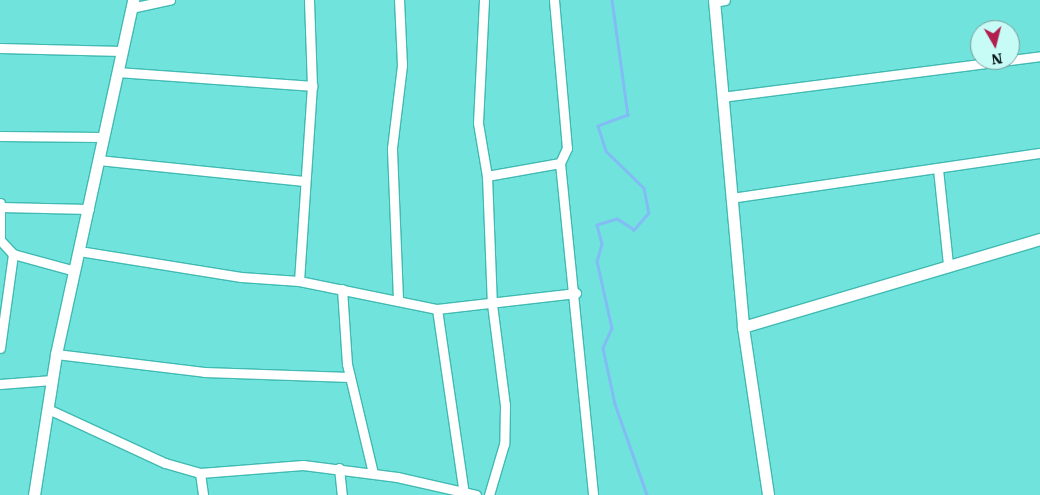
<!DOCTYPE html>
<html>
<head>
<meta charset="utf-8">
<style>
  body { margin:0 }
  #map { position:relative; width:1040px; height:495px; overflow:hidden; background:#70e4dc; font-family:"IBM Plex Serif",serif }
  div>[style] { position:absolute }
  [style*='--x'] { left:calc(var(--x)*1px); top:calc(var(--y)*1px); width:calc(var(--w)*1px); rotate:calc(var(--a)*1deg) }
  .stream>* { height:2.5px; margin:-1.25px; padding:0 1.25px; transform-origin:1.25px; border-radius:1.25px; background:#82bcf5 }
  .roads { filter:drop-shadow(1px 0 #40bab2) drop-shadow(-1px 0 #40bab2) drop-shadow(0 1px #40bab2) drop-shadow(0 -1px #40bab2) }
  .minor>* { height:9px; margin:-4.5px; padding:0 4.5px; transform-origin:4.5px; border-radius:4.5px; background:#fff }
  .tertiary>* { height:11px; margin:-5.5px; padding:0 5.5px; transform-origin:5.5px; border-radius:5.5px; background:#fff }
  span { translate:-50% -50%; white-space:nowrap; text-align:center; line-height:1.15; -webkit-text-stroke:4px #c7fbf6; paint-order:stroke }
  .north { position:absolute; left:970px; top:20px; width:50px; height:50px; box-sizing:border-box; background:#c7fbf6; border:1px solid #779e9a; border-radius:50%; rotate:172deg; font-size:14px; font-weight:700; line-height:20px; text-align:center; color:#001211 }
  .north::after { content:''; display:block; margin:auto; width:18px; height:22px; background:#b11f4d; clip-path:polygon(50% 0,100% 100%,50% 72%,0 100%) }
</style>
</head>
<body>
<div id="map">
  <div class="stream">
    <i style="--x:612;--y:0;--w:116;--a:82.1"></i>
    <i style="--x:628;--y:115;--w:32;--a:160"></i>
    <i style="--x:598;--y:126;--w:26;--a:72"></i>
    <i style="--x:606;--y:151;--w:53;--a:44.2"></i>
    <i style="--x:644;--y:188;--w:25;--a:79"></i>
    <i style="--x:649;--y:213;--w:23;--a:131"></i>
    <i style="--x:634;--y:230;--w:20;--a:-147"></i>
    <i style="--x:617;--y:219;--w:21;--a:163"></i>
    <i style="--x:597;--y:225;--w:20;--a:75"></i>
    <i style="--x:602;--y:244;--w:18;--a:106"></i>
    <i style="--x:597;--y:261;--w:69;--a:77.4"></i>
    <i style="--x:612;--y:328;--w:22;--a:114"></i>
    <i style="--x:603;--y:348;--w:57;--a:77.9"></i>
    <i style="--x:615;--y:404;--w:96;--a:70.6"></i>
  </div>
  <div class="roads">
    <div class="minor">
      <i style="--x:484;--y:0;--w:123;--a:92.8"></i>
      <i style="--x:478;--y:123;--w:54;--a:80.4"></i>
      <i style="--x:487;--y:176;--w:128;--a:87.8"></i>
      <i style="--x:492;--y:304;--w:102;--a:82.7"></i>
      <i style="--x:505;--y:405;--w:39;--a:91"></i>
      <i style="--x:504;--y:444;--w:53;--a:106.4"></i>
      <i style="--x:554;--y:0;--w:149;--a:85"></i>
      <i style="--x:567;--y:148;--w:17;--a:115"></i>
      <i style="--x:560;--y:163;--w:334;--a:84.3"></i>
      <i style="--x:714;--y:2;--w:11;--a:-10"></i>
      <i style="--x:131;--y:8;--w:40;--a:-12"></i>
      <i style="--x:0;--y:48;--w:122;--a:1.4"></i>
      <i style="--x:118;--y:72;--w:195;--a:4.1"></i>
      <i style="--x:722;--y:97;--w:321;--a:-7.3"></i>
      <i style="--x:0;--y:136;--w:102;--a:0.6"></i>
      <i style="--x:98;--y:160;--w:207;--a:5.8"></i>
      <i style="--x:938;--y:169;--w:96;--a:84"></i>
      <i style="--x:487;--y:176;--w:74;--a:-10.1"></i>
      <i style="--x:731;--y:198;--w:312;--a:-8.3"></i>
      <i style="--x:0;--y:203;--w:37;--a:90"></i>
      <i style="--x:1;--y:207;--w:88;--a:1.3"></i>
      <i style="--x:0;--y:240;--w:19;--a:47"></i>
      <i style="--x:13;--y:254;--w:64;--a:15.3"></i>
      <i style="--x:79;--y:251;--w:164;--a:9.1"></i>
      <i style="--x:241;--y:277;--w:58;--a:3.9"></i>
      <i style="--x:299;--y:281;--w:141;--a:11.5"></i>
      <i style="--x:437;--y:309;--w:140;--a:-6.6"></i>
      <i style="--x:299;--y:281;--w:195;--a:-86.2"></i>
      <i style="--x:312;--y:86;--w:86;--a:-92"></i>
      <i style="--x:342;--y:289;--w:75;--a:86.2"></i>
      <i style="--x:347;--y:364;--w:112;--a:76.6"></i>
      <i style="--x:398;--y:299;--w:151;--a:-92.3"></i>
      <i style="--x:392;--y:148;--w:84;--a:-83.1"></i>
      <i style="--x:402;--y:65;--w:65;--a:-92.6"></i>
      <i style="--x:437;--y:309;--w:187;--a:81.7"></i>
      <i style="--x:0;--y:348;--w:95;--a:-82.1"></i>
      <i style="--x:56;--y:354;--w:149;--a:6.9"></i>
      <i style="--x:204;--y:372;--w:146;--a:2"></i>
      <i style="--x:0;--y:384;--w:52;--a:-4.4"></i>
      <i style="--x:48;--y:409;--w:129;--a:24.8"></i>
      <i style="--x:165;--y:463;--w:36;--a:16"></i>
      <i style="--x:200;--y:473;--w:103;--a:-4.4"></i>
      <i style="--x:303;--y:465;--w:95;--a:7.3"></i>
      <i style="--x:397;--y:477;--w:81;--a:12.8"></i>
      <i style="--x:339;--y:468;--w:27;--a:84"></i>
      <i style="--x:200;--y:473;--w:22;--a:82"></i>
    </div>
    <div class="tertiary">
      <i style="--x:714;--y:0;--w:328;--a:84.9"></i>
      <i style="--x:743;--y:327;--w:170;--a:81.5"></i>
      <i style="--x:743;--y:327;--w:310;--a:-16.5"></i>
      <i style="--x:34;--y:495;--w:143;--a:-81.1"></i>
      <i style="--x:56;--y:354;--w:362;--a:-77.7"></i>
    </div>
  </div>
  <div class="north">N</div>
</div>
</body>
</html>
